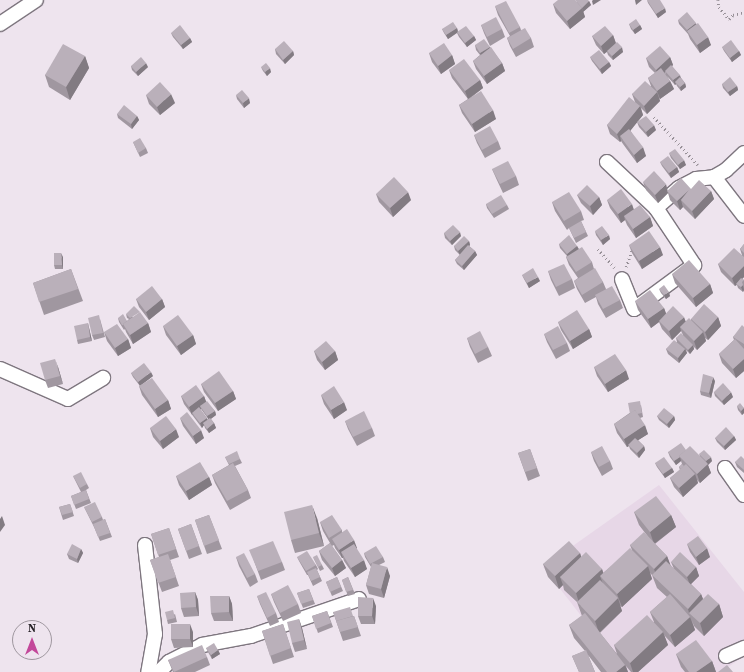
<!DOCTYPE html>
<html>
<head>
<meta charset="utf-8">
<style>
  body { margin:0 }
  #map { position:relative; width:744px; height:672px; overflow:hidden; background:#eee4ee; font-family:"Source Serif 4",serif }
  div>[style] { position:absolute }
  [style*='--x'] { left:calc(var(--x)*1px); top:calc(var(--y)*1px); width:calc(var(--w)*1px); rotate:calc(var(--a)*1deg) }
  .built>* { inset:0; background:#e7d7e7 }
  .path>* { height:2.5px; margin-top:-1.25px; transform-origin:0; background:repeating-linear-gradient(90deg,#968f96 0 1px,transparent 0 4px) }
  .roads { filter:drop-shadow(1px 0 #7e767f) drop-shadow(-1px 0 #7e767f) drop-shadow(0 1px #7e767f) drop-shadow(0 -1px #7e767f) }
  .minor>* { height:14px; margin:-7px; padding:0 7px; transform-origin:7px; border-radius:7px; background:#fff }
  .wall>* { inset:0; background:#a097a0 }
  .shaded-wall>* { inset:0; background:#827b82 }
  .building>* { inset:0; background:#bab0ba }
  span { translate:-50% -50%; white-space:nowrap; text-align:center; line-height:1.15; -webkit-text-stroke:4px #eee4ee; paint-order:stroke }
  .north { position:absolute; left:12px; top:620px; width:40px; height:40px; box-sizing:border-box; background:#eee4ee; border:1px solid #9e969e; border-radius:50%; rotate:0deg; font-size:11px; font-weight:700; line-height:16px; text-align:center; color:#252125 }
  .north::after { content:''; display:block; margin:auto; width:14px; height:18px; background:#c3489a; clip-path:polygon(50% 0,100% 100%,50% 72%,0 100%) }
</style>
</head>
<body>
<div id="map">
  <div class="built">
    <i style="clip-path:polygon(659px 485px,744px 592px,744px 656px,721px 672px,625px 672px,543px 567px)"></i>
  </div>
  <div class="path">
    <i style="--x:718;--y:0;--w:7;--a:82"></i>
    <i style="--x:719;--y:7;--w:16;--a:50"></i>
    <i style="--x:729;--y:19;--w:6;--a:-45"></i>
    <i style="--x:733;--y:15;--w:11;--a:-15"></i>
    <i style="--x:654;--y:117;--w:65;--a:47.5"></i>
    <i style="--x:598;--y:249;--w:25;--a:48"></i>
    <i style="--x:626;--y:267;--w:18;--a:-71"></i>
  </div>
  <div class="roads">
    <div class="minor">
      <i style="--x:0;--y:24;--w:43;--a:-33.7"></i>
      <i style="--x:607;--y:162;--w:67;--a:43.2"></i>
      <i style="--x:656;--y:208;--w:69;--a:56.3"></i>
      <i style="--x:694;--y:265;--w:74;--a:143.7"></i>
      <i style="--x:634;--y:309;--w:32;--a:-112"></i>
      <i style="--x:714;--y:177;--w:49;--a:52.4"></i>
      <i style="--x:656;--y:208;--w:30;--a:-41"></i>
      <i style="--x:679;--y:188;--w:19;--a:-28"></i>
      <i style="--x:696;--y:179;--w:18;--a:-6"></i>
      <i style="--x:714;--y:177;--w:14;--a:-30"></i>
      <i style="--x:726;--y:170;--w:25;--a:-43"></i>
      <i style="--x:0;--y:369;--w:74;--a:23.8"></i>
      <i style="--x:68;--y:399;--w:41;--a:-31"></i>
      <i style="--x:725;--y:468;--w:33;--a:55"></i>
      <i style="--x:145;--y:545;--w:90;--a:83.6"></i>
      <i style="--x:155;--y:634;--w:39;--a:100"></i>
      <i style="--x:726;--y:656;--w:20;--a:-24"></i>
      <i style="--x:159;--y:672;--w:14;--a:-45"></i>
      <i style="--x:169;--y:662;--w:37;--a:-27"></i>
      <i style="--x:202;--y:645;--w:50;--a:-10.4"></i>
      <i style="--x:251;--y:636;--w:114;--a:-18.9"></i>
    </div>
  </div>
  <div class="wall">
    <i style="clip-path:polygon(647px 0,666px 12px,658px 18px,648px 3px)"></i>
    <i style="clip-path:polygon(589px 1px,591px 5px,583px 12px,583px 11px,585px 17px,570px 29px,556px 13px,553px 4px)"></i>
    <i style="clip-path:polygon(495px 6px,520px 27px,521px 30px,531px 38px,534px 47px,516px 57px,510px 46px,507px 38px,510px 36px,498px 15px)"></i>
    <i style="clip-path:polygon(678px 20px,696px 24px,711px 45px,700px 53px,690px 39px,688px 34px,679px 24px)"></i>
    <i style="clip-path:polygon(629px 24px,640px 25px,642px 29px,635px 34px,631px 29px)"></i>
    <i style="clip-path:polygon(481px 25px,502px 29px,505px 37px,490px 46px,484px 33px)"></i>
    <i style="clip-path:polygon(457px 28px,458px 32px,474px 36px,476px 40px,467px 47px,459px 37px,457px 33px,448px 39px,444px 33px,442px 29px)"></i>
    <i style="clip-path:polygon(171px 33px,190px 38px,192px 42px,183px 49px,173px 37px)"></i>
    <i style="clip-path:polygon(613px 35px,616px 43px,623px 52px,613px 60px,608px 55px,607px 52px,604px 54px,596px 45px,592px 36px)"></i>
    <i style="clip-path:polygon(475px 45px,490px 47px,502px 63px,505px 71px,487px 84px,476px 69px,473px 61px,480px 55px,476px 50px)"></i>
    <i style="clip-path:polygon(722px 47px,739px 51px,741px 55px,732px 62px,724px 51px)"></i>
    <i style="clip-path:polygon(275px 49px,293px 51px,294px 55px,285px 64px,276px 54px)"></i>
    <i style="clip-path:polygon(429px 53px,452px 55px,455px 64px,441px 74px,432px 62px)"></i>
    <i style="clip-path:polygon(85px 56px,89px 68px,70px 100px,49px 87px,45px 75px)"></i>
    <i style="clip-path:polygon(590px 57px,609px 62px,611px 66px,602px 74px,592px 61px)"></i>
    <i style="clip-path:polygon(670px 57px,673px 65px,672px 66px,685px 83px,686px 87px,681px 91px,677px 86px,676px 84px,675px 85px,666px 75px,665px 72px,665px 73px,670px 81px,674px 89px,660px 99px,659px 98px,660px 101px,647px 114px,641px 108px,643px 115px,630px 130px,646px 156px,637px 163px,623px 144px,621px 141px,620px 142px,610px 134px,607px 125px,635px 102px,632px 94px,651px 86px,648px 78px,655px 73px,649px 67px,646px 58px)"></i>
    <i style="clip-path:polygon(131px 66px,148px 67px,138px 76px,132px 70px)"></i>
    <i style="clip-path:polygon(261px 67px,271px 72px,267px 76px,263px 71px)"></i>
    <i style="clip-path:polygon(449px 70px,480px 80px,483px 88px,472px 97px,496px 119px,475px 132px,462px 113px,459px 105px,468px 99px,452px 78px)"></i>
    <i style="clip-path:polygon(722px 84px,737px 86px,738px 90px,730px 96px,723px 88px)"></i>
    <i style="clip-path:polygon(146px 95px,175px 103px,160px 115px,149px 104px)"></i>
    <i style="clip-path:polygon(236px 95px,250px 103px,244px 108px,237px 99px)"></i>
    <i style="clip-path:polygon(117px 114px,137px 116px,139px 120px,132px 129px,118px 118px)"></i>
    <i style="clip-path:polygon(637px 122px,656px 130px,648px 137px,639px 127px)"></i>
    <i style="clip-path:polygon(474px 135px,498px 141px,501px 149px,485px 158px,477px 143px)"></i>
    <i style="clip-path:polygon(133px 142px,146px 148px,148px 153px,140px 157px)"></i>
    <i style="clip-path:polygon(669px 153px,686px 165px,680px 169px,671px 158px)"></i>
    <i style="clip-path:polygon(660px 162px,677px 167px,679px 172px,671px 178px,662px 166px)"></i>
    <i style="clip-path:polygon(492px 169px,516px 176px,519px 185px,503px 193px,496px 178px)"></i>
    <i style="clip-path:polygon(643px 182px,668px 191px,691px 189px,711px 191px,714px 199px,695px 219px,683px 207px,680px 210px,670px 200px,668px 193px,658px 203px,646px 190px)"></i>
    <i style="clip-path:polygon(376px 194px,411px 200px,393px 217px,379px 202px)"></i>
    <i style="clip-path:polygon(577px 195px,599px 197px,602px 205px,593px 215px,581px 203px)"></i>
    <i style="clip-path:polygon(607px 200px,634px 209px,650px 217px,653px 226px,636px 238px,627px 225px,625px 220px,621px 223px,610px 208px)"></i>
    <i style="clip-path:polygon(552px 202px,581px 211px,584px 220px,581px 221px,588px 236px,576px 243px,569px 228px,567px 230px,555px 211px)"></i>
    <i style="clip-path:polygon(486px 204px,507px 205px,509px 209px,494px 218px,487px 208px)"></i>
    <i style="clip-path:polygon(595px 231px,610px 239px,603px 245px,596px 235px)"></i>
    <i style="clip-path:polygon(444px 233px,461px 236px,452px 245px,445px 238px)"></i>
    <i style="clip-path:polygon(469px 241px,470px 245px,469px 246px,475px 251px,477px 255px,464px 270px,457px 264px,455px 260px,460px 255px,455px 250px,454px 246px)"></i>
    <i style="clip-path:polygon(559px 244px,577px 246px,579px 249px,592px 262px,594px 269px,603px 282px,606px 289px,620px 300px,623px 308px,606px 318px,598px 304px,596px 297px,585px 303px,577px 289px,574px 281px,578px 278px,569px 265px,566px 257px,567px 256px,560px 248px)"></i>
    <i style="clip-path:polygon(744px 244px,744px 277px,742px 279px,744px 280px,744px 290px,743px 292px,738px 288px,737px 285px,735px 286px,721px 272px,718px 264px,742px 255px,740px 249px)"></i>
    <i style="clip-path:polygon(629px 245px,663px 255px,642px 269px,632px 253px)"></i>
    <i style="clip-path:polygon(63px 257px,63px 269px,55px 269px,54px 265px)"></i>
    <i style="clip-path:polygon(71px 269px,83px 301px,44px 315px,33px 283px)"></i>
    <i style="clip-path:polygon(548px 271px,572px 279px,575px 288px,559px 296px,551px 280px)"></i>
    <i style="clip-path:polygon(672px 274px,710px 284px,713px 293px,696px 307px,675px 283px)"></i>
    <i style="clip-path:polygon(522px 275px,540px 281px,529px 288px,524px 279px)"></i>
    <i style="clip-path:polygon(659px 289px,670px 296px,666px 299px,661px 293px)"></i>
    <i style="clip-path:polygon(136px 299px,162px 299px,165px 307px,149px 320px,139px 307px)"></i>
    <i style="clip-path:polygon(635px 301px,664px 308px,666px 314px,685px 321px,691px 321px,691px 319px,718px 317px,721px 326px,708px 340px,705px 338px,706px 341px,697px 350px,693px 346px,694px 349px,690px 354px,686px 350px,687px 353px,679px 363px,668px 354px,666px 349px,677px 342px,676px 338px,683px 335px,681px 331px,672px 340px,662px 329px,659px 322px,651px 328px,638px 310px)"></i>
    <i style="clip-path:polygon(126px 314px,148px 323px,151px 332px,133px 344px,126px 332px,125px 329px,124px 330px,119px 322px,118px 318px,127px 321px,129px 319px,127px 318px)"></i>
    <i style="clip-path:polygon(100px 319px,105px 337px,94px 340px,92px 335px)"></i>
    <i style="clip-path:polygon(558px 322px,589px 329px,592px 337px,573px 349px,561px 330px)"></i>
    <i style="clip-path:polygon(88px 323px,92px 341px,78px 344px,77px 340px)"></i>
    <i style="clip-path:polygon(163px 326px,193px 335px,196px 344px,181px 355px,166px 335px)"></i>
    <i style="clip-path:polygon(744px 327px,744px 371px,736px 378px,722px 363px,719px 354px,734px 340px,733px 337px)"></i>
    <i style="clip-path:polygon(104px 332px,128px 339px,131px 348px,118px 356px,107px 341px)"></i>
    <i style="clip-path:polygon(544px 334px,567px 343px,570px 351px,556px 359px,547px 342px)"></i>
    <i style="clip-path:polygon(467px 338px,488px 347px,492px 356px,478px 363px,470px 347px)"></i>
    <i style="clip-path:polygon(314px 351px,335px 351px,338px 360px,325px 370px,317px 360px)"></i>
    <i style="clip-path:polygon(58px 367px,63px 384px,48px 388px,45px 380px)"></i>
    <i style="clip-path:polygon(594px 367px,629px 379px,608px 392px,597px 376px)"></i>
    <i style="clip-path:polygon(131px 373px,153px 376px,140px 386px,133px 377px)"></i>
    <i style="clip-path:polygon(715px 381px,711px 398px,701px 395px,700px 391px)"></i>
    <i style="clip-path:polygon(201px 384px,233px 391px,236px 399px,218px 411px,204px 392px)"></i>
    <i style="clip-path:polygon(139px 386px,168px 400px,171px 409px,158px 417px,142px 395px)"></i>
    <i style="clip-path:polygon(714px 392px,733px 397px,724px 405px,715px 396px)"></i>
    <i style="clip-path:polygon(321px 395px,347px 410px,334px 419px,324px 404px)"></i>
    <i style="clip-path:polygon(evenodd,181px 396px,204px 396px,206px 402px,215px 411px,216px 415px,211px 419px,214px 423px,216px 428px,209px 433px,205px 428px,204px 425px,202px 428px,184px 404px,181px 396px,200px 409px,201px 409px,209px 420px,208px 420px,200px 409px)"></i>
    <i style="clip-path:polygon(641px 405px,643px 417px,640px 418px,648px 434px,638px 440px,644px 446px,645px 450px,639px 458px,630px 449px,629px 446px,627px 447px,617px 433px,614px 424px)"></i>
    <i style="clip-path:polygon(737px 406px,744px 408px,744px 413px,742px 415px,738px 410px)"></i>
    <i style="clip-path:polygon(657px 416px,674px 416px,675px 420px,669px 428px,659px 420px)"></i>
    <i style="clip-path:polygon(180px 418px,204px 438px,196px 444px,183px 426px)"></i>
    <i style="clip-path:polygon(345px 421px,372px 428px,375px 436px,357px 446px,348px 429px)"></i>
    <i style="clip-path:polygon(150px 428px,179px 437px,163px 449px,153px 437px)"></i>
    <i style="clip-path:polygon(734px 436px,736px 440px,725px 450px,717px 442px,715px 438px)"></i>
    <i style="clip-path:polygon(530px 449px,540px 476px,528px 481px,518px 453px)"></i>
    <i style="clip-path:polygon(686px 450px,700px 456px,699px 454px,712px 461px,708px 465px,711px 473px,700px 483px,697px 480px,698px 483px,683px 497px,674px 487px,670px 478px,680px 470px,679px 467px,682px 464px,681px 461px,676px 465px,670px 457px,668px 452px)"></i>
    <i style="clip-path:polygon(591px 452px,610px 461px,613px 469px,602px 476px,594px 461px)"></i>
    <i style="clip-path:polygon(225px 457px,240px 459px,242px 463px,235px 466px,248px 490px,251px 498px,230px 510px,215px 483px,212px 475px,229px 465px)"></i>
    <i style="clip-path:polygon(744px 459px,744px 473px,737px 467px,735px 462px)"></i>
    <i style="clip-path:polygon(655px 463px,672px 468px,674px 472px,665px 478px,657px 467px)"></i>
    <i style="clip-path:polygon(73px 476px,87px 484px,89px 488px,86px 490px,91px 503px,76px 509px,71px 496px,81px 492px)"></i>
    <i style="clip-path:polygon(176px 476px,209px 477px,212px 485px,189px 500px,179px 485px)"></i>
    <i style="clip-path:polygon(70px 504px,74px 516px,63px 520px,59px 507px)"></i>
    <i style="clip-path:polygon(84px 507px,102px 517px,103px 520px,105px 519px,112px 537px,100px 541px,94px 527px)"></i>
    <i style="clip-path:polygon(evenodd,634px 512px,671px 515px,676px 527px,655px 544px,667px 556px,670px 565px,674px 569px,671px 562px,696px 567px,699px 576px,691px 584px,701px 594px,703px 599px,719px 604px,723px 617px,704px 636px,694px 626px,692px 621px,695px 630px,675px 647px,664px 635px,668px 645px,638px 672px,631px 672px,626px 666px,628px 672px,601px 672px,588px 655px,595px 672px,579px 672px,572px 656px,585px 651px,574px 638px,569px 625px,582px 616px,577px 602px,564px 590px,563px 585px,559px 589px,548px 577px,543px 564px,580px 553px,581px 557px,602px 569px,603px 573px,632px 550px,630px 545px,649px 538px,639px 525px,634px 512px,650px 573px,652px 575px,657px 588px,667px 597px,650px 612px,654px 622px,614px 645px,617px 654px,600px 633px,622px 611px,620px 606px,622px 607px,652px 579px,650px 573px)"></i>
    <i style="clip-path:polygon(209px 515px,222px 549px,207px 554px,195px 520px)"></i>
    <i style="clip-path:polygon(317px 518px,324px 546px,295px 553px,291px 540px)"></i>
    <i style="clip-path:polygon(320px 522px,342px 530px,342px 532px,357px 548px,356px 549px,367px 569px,355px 577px,344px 561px,343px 558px,342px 558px,335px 548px,334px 545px,332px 546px,342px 560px,346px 568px,335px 576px,322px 560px,319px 551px,330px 543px,323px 531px)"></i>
    <i style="clip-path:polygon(191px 524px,202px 554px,189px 559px,178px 529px)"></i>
    <i style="clip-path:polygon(169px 528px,179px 557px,170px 560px,179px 586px,162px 592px,150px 560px,159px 557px,151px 534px)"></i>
    <i style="clip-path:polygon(687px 544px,710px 557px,699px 565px,690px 552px)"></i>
    <i style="clip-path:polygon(81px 549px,83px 553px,78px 563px,69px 559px,67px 554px)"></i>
    <i style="clip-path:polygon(364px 553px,383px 557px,385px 562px,379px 565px,390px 576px,384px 598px,369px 594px,366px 585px,371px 567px,365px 557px)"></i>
    <i style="clip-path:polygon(236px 557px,255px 574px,258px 582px,250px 587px,239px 566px)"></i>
    <i style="clip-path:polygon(297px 557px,316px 565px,318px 569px,317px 570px,322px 581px,313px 586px,308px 575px,307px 575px,299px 561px)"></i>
    <i style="clip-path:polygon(313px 557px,322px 565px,324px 569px,320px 571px)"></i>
    <i style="clip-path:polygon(253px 558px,282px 562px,285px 570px,261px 580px)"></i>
    <i style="clip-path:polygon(337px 577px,343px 591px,332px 596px,326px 582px)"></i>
    <i style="clip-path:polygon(348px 577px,355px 594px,348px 596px,342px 580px)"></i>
    <i style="clip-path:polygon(309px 589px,315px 604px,303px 608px,297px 593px)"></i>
    <i style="clip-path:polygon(195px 592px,198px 600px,199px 616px,184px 617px,181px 608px)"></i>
    <i style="clip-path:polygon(271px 594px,298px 604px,301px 613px,283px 621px,274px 602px)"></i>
    <i style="clip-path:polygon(229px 596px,232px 604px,233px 621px,214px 621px,211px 613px)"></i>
    <i style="clip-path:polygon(257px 596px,276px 613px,279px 622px,270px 626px,260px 604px)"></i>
    <i style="clip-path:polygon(376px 606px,375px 624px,361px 624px,358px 616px)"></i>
    <i style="clip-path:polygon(327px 611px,333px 627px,318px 633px,312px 616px)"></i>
    <i style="clip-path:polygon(333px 612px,353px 616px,354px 616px,361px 636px,343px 641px)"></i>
    <i style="clip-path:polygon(175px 614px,177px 622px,168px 624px,167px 620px)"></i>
    <i style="clip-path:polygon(299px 619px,302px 628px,307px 649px,295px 652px,292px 643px)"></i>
    <i style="clip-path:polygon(283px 624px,294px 657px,273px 664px,262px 631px)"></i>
    <i style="clip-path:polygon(193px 632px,193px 647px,174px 648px,171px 639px)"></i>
    <i style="clip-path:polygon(206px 648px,218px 650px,220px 654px,212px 659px,208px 652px)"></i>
    <i style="clip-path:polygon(676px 654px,712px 661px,716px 672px,685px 672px,681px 667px)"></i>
    <i style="clip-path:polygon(207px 657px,210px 665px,195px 672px,173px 672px,168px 660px)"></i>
  </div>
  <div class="shaded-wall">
    <i style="clip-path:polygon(593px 0,601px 0,593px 5px,592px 1px)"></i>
    <i style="clip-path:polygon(635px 0,642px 0,636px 5px)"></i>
    <i style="clip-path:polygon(589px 1px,591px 5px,583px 12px,582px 8px)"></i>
    <i style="clip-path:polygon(582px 8px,585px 17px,570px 29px,567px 21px)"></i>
    <i style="clip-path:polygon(665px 8px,666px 12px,658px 18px,656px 14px)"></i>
    <i style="clip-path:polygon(696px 23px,697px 27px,687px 31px,688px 34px,687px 30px)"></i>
    <i style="clip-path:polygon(640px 25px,642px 29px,635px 34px,633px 30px)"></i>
    <i style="clip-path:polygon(457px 28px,458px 32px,448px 39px,446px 35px)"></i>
    <i style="clip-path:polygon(613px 35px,616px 44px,604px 54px,601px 46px)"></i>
    <i style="clip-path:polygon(474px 36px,476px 40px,467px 47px,465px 43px)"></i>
    <i style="clip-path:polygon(708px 37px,711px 45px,700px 53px,697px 45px)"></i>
    <i style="clip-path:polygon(190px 38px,192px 42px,183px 49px,181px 45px)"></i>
    <i style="clip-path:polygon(490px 47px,491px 51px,482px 58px,480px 53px)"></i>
    <i style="clip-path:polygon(622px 47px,623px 52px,613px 60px,612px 56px)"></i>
    <i style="clip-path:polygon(293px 51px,294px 55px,285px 64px,283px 60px)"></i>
    <i style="clip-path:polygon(739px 51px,741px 55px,732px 62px,730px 58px)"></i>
    <i style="clip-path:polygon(452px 55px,455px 64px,441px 74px,438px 66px)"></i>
    <i style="clip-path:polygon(85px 56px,89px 68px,70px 100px,66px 87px)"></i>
    <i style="clip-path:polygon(670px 57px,673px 65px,666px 72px,665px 71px,665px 72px,659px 78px,656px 70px)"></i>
    <i style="clip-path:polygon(609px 62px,611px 66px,602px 74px,600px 69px)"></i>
    <i style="clip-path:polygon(146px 63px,148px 67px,138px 76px,136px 72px)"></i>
    <i style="clip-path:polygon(502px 63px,505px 71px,487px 84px,484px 76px)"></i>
    <i style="clip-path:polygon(270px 68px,271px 72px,267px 76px,265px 72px)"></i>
    <i style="clip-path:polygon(680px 75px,681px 79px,675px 82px,676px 84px,675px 85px,673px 80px)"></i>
    <i style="clip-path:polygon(480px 80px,483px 88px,468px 99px,465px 91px)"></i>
    <i style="clip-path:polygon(670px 81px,674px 89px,660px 99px,657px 91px)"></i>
    <i style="clip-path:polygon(685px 83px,686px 87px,681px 91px,680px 87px)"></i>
    <i style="clip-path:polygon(737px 86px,738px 90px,730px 96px,728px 92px)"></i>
    <i style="clip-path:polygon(657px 92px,660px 101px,647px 114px,644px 106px)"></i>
    <i style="clip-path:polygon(171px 94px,175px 103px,160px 115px,157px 107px)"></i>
    <i style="clip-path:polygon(249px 98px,250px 103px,244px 108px,243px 103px)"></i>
    <i style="clip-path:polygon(640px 106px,643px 115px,623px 140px,620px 136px,621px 141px,620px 142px,617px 134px)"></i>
    <i style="clip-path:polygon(493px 110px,496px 119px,475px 132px,472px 124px)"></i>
    <i style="clip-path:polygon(137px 116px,139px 120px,132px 129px,131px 124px)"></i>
    <i style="clip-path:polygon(654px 125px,656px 130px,648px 137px,646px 132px)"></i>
    <i style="clip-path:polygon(643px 147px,646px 156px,637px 163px,634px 155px)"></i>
    <i style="clip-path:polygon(684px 160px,686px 165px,680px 169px,678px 165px)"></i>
    <i style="clip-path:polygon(677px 167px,679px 172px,671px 178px,669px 173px)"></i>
    <i style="clip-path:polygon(666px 184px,668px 192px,667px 191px,668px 193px,658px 203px,655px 195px)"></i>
    <i style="clip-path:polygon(689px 190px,681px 200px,683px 207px,680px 210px,677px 201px)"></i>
    <i style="clip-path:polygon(711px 191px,714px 199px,695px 219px,692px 211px)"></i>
    <i style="clip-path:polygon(408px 192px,411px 200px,393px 217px,390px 208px)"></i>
    <i style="clip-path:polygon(599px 197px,602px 205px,593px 215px,590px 206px)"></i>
    <i style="clip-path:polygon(632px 204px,635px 213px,624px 216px,625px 220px,621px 223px,618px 214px)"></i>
    <i style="clip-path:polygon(650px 217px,653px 226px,636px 238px,633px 229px)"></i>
    <i style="clip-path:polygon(460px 232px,461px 236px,452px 245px,450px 241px)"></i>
    <i style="clip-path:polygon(609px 235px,610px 239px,603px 245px,601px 240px)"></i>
    <i style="clip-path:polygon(469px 241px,470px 245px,460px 255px,458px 251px)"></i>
    <i style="clip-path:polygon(577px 246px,579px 250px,568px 258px,567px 254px)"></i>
    <i style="clip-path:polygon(660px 247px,663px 255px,642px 269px,639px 261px)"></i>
    <i style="clip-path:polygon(475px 251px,477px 255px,464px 270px,462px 266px)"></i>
    <i style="clip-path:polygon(61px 253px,63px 257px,63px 269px,62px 265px)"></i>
    <i style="clip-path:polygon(744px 266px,744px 277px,735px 286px,732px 278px)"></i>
    <i style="clip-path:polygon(538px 277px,540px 281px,529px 288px,527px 283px)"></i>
    <i style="clip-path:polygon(710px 284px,713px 293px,696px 307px,693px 298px)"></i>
    <i style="clip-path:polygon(743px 285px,744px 290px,743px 292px,741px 287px)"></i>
    <i style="clip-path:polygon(669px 292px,670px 296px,666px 299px,664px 295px)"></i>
    <i style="clip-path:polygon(162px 299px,165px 307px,149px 320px,146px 312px)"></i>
    <i style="clip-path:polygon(664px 308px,667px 316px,651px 328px,648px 319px)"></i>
    <i style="clip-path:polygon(684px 317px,687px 325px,680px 327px,681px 331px,672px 340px,669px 331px)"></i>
    <i style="clip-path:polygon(718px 317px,721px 326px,708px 340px,705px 332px)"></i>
    <i style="clip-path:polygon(88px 323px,89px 328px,92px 341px,90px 337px)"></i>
    <i style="clip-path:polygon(148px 323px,151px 332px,133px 344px,130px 335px)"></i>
    <i style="clip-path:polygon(589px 329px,592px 337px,573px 349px,570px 341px)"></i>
    <i style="clip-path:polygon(703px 332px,706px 341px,697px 350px,694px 341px)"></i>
    <i style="clip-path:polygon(193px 335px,196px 344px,181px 355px,177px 346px)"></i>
    <i style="clip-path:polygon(128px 339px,131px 348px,118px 356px,115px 348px)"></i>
    <i style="clip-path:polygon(693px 345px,694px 349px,690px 354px,688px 350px)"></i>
    <i style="clip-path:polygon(685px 349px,687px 353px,679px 363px,678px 358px)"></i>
    <i style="clip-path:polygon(335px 351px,338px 360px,325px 370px,322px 362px)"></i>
    <i style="clip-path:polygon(55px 359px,58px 367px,63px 384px,60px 376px)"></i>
    <i style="clip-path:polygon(744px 359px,744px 371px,736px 378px,733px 369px)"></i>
    <i style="clip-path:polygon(626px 370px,629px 379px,608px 392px,605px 384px)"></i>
    <i style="clip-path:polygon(151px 372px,153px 376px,140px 386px,138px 382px)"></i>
    <i style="clip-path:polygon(713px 377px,715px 381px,711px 398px,709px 393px)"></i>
    <i style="clip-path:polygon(233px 391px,236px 399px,218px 411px,215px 403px)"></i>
    <i style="clip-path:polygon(731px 392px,733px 397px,724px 405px,722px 401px)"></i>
    <i style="clip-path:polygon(204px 396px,207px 404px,200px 406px,201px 409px,193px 415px,192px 413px,192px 415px,189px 407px)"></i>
    <i style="clip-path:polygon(168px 400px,171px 409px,158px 417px,155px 409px)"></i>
    <i style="clip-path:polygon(344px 402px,347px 410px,334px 419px,331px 410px)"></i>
    <i style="clip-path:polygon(744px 408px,744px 413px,742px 415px,741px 411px)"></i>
    <i style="clip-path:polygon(215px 411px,216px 415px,209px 420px,207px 416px)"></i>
    <i style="clip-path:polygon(674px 416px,675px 420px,669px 428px,667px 424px)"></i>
    <i style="clip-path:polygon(207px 418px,208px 422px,203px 423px,204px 425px,202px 428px,200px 423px)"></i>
    <i style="clip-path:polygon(214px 423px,216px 428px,209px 433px,207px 429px)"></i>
    <i style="clip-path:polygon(645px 425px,648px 434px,629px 446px,628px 445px,629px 446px,627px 447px,624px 439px)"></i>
    <i style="clip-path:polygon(176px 429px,179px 437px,163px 449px,160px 441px)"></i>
    <i style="clip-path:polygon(201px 430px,204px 438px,196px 444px,193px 436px)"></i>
    <i style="clip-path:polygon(734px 436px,736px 440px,725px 450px,724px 446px)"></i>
    <i style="clip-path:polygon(644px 446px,645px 450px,639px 458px,637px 453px)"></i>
    <i style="clip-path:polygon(680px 457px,681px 461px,676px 465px,674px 461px)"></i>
    <i style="clip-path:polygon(711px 457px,712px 461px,708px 465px,711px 473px,700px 483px,697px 474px,707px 464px,706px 461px)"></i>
    <i style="clip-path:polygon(672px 468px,674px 472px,665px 478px,663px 474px)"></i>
    <i style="clip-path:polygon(695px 474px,698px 483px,683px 497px,679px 488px)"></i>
    <i style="clip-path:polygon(209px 477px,212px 485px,189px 500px,186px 491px)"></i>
    <i style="clip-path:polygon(312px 505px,317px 518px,324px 546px,319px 533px)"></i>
    <i style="clip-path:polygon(671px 515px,676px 527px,654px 544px,650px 532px)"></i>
    <i style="clip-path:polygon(2px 516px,5px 525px,0 532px,0 519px)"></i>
    <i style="clip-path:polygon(354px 540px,357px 548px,344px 557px,341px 552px,343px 558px,342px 558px,339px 550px)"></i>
    <i style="clip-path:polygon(707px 548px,710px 557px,699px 565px,696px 557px)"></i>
    <i style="clip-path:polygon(81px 549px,83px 553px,78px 563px,77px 559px)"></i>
    <i style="clip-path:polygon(580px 553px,584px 566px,560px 577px,563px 585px,559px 589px,555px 576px)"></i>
    <i style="clip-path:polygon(667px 556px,672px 569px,658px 581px,654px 569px)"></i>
    <i style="clip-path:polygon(342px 560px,346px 568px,335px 576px,332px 568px)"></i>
    <i style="clip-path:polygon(364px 560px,367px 569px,355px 577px,351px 568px)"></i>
    <i style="clip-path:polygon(648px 566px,652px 579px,622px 607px,617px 594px)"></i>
    <i style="clip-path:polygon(387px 567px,390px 576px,384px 598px,381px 589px)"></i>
    <i style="clip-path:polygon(696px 567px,699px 576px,690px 585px,687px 577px)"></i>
    <i style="clip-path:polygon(602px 569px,606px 581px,600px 576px,603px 584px,580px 606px,576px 593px)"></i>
    <i style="clip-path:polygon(195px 592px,198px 600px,199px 616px,196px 607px)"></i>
    <i style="clip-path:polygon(701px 594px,706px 607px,689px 613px,688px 609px)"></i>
    <i style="clip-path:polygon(229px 596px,232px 604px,233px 621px,229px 612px)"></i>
    <i style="clip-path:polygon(373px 598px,376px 606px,375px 624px,372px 616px)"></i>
    <i style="clip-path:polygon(618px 598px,622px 611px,599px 633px,595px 621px)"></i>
    <i style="clip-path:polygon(719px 604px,723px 617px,704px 636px,700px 623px)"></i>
    <i style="clip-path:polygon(690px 617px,695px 630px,675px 647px,670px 635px)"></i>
    <i style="clip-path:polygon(299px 619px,302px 628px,307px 649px,304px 640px)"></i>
    <i style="clip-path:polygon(190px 624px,193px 632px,193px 647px,190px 639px)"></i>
    <i style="clip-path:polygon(663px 632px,668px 645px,638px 672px,633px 672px,630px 663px)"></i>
    <i style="clip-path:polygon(218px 650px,220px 654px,212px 659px,211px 655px)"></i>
    <i style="clip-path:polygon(712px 661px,716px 672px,696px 672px)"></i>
    <i style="clip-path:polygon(625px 665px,628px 672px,616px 672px)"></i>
  </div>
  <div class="building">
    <i style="clip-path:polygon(558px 0,575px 0,582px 8px,567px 21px,553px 4px)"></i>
    <i style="clip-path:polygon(575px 0,588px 0,589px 1px,582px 8px)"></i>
    <i style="clip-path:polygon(647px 0,660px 0,665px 8px,656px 14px)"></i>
    <i style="clip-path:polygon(506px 1px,520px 27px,509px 33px,495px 6px)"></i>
    <i style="clip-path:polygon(687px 12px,696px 23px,687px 30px,678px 20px)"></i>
    <i style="clip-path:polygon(496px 17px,502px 29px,487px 37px,481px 25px)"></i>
    <i style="clip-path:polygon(636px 19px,640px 25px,633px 30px,629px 24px)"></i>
    <i style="clip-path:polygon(453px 22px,457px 28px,446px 35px,442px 29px)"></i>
    <i style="clip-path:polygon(698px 23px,708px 37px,697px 45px,687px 31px)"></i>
    <i style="clip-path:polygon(180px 25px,190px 38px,181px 45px,171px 33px)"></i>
    <i style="clip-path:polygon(466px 26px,474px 36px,465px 43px,457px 32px)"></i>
    <i style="clip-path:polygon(605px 26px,613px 35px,601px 46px,592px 36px)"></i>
    <i style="clip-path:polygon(525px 28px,531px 38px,513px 49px,507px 38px)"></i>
    <i style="clip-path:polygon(484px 39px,490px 47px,480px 53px,475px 45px)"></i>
    <i style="clip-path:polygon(731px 40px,739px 51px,730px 58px,722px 47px)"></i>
    <i style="clip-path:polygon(284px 41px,293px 51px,283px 60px,275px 49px)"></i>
    <i style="clip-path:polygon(617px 42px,622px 47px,612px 56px,607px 51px)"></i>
    <i style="clip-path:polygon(444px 43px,452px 55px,438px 66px,429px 53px)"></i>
    <i style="clip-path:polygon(63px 44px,85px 56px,66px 87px,45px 75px)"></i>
    <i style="clip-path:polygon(660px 46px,670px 57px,656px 70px,646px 58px)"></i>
    <i style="clip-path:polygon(491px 47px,502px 63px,484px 76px,473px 61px)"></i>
    <i style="clip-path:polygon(599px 50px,609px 62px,600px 69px,590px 57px)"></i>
    <i style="clip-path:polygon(141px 57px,146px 63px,136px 72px,131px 66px)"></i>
    <i style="clip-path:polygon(464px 59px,480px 80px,465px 91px,449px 70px)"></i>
    <i style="clip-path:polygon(266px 63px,270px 68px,265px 72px,261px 67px)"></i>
    <i style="clip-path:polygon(671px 65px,680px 75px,673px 80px,665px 71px)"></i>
    <i style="clip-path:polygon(661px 68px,670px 81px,657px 91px,648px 78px)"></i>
    <i style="clip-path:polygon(680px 77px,685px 83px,680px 87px,675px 82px)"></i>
    <i style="clip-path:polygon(730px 77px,737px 86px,728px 92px,722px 84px)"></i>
    <i style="clip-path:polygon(645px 81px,657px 92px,644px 106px,632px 94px)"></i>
    <i style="clip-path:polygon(160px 82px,171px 94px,157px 107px,146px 95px)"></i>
    <i style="clip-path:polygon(242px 90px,249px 98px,243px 103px,236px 95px)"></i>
    <i style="clip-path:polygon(481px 91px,493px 110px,472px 124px,459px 105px)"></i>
    <i style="clip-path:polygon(629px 97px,640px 106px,617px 134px,607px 125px)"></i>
    <i style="clip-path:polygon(124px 105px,137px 116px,131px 124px,117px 114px)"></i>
    <i style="clip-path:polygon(646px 116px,654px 125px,646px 132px,637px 122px)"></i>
    <i style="clip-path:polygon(490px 126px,498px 141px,482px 150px,474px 135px)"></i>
    <i style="clip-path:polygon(629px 129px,643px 147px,634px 155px,620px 136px)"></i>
    <i style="clip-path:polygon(140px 138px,146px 148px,138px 153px,133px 142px)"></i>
    <i style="clip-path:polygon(675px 149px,684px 160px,678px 165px,669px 153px)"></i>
    <i style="clip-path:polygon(668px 156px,677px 167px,669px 173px,660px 162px)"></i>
    <i style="clip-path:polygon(508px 161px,516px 176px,500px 184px,492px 169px)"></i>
    <i style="clip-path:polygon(654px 171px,666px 184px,655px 195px,643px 182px)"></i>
    <i style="clip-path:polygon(394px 177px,408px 192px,390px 208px,376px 194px)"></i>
    <i style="clip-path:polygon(681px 178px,691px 189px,699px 180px,711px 191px,692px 211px,681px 200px,689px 190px,677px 201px,667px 191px)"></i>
    <i style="clip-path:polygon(587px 185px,599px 197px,590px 206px,577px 195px)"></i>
    <i style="clip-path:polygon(621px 189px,632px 204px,618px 214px,607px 200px)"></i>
    <i style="clip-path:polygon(569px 192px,581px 211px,564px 221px,552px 202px)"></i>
    <i style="clip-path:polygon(501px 195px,507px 205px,492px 214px,486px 204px)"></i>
    <i style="clip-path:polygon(640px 205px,650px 217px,633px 229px,624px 216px)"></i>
    <i style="clip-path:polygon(581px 221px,586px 232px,574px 238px,569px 228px)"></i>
    <i style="clip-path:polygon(453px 225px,460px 232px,450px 241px,444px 233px)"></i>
    <i style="clip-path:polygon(602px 226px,609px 235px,601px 240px,595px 231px)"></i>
    <i style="clip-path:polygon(649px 231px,660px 247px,639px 261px,629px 245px)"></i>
    <i style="clip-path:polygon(569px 235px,577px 246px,567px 254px,559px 244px)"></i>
    <i style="clip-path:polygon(464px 236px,469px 241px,458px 251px,454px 246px)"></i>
    <i style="clip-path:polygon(744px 244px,744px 253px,740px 249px)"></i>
    <i style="clip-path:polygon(468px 245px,475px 251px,462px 266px,455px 260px)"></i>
    <i style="clip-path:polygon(582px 247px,592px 262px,576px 272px,566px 257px)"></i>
    <i style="clip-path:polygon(734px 248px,744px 257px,744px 266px,732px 278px,718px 264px)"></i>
    <i style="clip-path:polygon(54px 253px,61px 253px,62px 265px,54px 265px)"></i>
    <i style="clip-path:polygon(689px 260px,710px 284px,693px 298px,672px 274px)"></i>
    <i style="clip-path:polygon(564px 264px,572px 279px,556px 287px,548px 271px)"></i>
    <i style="clip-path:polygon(533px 268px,538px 277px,527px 283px,522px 275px)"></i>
    <i style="clip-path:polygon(595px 268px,603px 282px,582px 295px,574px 281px)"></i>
    <i style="clip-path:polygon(71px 269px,78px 289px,39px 302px,33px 283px)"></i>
    <i style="clip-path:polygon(741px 278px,744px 280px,742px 282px,743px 285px,741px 287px,736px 284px)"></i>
    <i style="clip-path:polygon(664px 285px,669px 292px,664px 295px,659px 289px)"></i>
    <i style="clip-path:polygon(152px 286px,162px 299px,146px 312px,136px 299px)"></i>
    <i style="clip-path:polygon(612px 286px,620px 300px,603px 309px,595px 295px)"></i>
    <i style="clip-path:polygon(650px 290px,664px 308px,648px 319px,635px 301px)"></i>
    <i style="clip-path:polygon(704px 304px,718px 317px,705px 332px,691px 319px)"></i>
    <i style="clip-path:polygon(134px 306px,140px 312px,130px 318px,126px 314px)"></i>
    <i style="clip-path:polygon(673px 306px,684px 317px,669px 331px,659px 321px)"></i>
    <i style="clip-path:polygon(577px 310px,589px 329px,570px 341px,558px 322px)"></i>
    <i style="clip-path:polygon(140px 312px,148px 323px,130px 335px,123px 324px)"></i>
    <i style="clip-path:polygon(123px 314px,127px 321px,123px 324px,123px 325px,122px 325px,118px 318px)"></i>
    <i style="clip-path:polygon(99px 315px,103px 333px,92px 335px,88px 318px)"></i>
    <i style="clip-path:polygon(178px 315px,193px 335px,177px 346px,163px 326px)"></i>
    <i style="clip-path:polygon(689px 318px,703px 332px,694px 341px,680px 327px)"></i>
    <i style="clip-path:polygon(88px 323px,90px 337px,77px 340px,74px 326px)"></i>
    <i style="clip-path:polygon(117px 324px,128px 339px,115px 348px,104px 332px)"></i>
    <i style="clip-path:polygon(742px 325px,744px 327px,744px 344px,733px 337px)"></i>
    <i style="clip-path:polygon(558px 326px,567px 343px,553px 350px,544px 334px)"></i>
    <i style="clip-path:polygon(480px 331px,488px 347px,475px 354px,467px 338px)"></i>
    <i style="clip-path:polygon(681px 333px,693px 345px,688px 350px,676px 338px)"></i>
    <i style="clip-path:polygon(735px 339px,744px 349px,744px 359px,733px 369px,719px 354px)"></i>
    <i style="clip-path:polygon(674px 340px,685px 349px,678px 358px,666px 349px)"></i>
    <i style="clip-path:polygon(326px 341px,335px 351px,322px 362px,314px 351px)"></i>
    <i style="clip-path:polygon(615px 354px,626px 370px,605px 384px,594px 367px)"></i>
    <i style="clip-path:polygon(55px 359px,60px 376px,45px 380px,40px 363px)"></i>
    <i style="clip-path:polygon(144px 363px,151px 372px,138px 382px,131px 373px)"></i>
    <i style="clip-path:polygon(219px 371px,233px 391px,215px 403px,201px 384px)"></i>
    <i style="clip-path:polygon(703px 374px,713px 377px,709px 393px,700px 391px)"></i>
    <i style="clip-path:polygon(152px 378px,168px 400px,155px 409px,139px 386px)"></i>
    <i style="clip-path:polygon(723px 383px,731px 392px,722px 401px,714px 392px)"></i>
    <i style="clip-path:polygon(196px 385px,204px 396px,189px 407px,181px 396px)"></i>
    <i style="clip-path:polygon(334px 386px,344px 402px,331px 410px,321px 395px)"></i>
    <i style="clip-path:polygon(207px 401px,215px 411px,207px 416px,200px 406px)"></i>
    <i style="clip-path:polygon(640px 401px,642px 413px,637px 414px,635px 410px,630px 414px,628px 403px)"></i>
    <i style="clip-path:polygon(740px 403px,744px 408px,741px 411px,737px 406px)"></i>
    <i style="clip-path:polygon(199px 407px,207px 418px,200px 423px,192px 413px)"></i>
    <i style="clip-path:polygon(664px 408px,674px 416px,667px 424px,657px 416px)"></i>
    <i style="clip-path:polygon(635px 410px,645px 425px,624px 439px,614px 424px)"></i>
    <i style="clip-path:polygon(364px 411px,372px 428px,353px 437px,345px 421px)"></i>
    <i style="clip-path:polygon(187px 412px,201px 430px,193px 436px,180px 418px)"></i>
    <i style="clip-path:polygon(166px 416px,176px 429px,160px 441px,150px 428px)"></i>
    <i style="clip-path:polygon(210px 418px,214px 423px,207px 429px,203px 423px)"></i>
    <i style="clip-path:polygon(726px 427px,734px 436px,724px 446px,715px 438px)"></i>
    <i style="clip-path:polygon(635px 438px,644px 446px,637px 453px,628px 445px)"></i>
    <i style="clip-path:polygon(681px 443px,686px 450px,679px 456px,680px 457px,674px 461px,668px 452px)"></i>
    <i style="clip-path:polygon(602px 446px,610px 461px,599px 467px,591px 452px)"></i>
    <i style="clip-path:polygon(690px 446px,708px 464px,697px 474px,679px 456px)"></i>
    <i style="clip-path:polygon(530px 449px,537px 468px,525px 472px,518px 453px)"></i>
    <i style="clip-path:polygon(704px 450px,711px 457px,706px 461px,699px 454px)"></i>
    <i style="clip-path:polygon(237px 451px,240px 459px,229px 464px,225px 457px)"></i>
    <i style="clip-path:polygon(741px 456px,744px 459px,744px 470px,735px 462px)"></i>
    <i style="clip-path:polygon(664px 457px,672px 468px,663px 474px,655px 463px)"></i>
    <i style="clip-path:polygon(200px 462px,209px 477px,186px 491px,176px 476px)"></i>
    <i style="clip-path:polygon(233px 463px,248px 490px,227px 501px,212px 475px)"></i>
    <i style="clip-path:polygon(682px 464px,684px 466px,681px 469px,679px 467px)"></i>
    <i style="clip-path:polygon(686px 464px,695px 474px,679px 488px,670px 478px)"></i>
    <i style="clip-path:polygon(81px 472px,87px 484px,80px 488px,73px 476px)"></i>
    <i style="clip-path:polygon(86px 490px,89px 499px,74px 505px,71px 496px)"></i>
    <i style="clip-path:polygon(656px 496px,671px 515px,650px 532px,634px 512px)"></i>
    <i style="clip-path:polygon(95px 502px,102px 517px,92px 522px,84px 507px)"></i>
    <i style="clip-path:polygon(70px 504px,73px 512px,62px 515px,59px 507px)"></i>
    <i style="clip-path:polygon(312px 505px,319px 533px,291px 540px,284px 512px)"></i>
    <i style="clip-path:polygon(209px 515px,219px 540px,204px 546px,195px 520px)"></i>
    <i style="clip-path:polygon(332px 515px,342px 530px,329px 538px,320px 522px)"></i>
    <i style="clip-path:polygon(105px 519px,110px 533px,98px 537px,93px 524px)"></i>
    <i style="clip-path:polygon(191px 524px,199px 546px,186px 551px,178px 529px)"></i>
    <i style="clip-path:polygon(169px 528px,176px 549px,158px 555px,151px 534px)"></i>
    <i style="clip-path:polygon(347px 529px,354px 540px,339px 550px,332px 539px)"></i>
    <i style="clip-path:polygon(644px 532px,667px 556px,654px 569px,630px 545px)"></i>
    <i style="clip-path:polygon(698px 536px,707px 548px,696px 557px,687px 544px)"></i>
    <i style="clip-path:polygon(273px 541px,282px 562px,258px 571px,249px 550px)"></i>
    <i style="clip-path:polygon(569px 541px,580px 553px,555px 576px,543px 564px)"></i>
    <i style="clip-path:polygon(330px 543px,342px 560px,332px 568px,319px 551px)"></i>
    <i style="clip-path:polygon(72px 544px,81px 549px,77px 559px,67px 554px)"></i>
    <i style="clip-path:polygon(354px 544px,364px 560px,351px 568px,341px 552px)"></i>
    <i style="clip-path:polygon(376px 546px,383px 557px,370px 564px,364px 553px)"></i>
    <i style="clip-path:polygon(630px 548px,648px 566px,617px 594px,600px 576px)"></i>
    <i style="clip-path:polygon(307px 551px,316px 565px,306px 571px,297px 557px)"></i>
    <i style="clip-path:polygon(586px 552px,602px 569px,576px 593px,560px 577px)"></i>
    <i style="clip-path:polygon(680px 552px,696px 567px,687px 577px,671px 562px)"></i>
    <i style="clip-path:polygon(244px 553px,255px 574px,247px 578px,236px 557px)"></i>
    <i style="clip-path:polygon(168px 554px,176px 577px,158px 583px,150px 560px)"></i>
    <i style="clip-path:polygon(317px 555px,322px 565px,318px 567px,313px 557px)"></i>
    <i style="clip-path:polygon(666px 561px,701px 594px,688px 609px,652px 575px)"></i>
    <i style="clip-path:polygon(372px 563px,387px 567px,381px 589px,366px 585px)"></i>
    <i style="clip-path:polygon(316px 568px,320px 577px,311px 581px,307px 572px)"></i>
    <i style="clip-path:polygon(337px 577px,341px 587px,330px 592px,326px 582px)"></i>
    <i style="clip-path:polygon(348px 577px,353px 590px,346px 592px,342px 580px)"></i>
    <i style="clip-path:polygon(600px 580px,618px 598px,595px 621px,577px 602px)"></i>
    <i style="clip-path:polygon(288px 585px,298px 604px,280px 613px,271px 594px)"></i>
    <i style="clip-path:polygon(309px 589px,313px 600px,301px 604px,297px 593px)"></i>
    <i style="clip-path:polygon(195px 592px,196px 607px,181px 608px,180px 593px)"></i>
    <i style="clip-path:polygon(266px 592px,276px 613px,267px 618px,257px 596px)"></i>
    <i style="clip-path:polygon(670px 594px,690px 617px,670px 635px,650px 612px)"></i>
    <i style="clip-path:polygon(708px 594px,719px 604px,700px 623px,689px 613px)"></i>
    <i style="clip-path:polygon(210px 596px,229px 596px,229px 612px,211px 613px)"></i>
    <i style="clip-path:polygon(358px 597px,373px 598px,372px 616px,358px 616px)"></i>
    <i style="clip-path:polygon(350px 607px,353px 616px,336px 621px,337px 623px,333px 612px)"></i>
    <i style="clip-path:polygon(173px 610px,175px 618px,167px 620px,165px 612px)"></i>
    <i style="clip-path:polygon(327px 611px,331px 623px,316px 629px,312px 616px)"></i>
    <i style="clip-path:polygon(585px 613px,625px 665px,616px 672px,607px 672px,569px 625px)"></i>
    <i style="clip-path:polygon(647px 615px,663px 632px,630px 663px,614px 645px)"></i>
    <i style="clip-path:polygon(354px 616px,358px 627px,340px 632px,336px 621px)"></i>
    <i style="clip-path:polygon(299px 619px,304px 640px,292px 643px,287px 622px)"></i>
    <i style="clip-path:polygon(171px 624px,190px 624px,190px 639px,171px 639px)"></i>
    <i style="clip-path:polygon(283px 624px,291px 648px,270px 656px,262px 631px)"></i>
    <i style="clip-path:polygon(696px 640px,712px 661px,696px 672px,689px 672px,676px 654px)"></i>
    <i style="clip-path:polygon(214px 643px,218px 650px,211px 655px,206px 648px)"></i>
    <i style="clip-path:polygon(202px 645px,207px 657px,174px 672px,168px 660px)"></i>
    <i style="clip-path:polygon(586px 650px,595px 672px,579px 672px,572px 656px)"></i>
    <i style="clip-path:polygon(727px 665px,733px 672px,718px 672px)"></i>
  </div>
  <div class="north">N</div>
</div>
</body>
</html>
